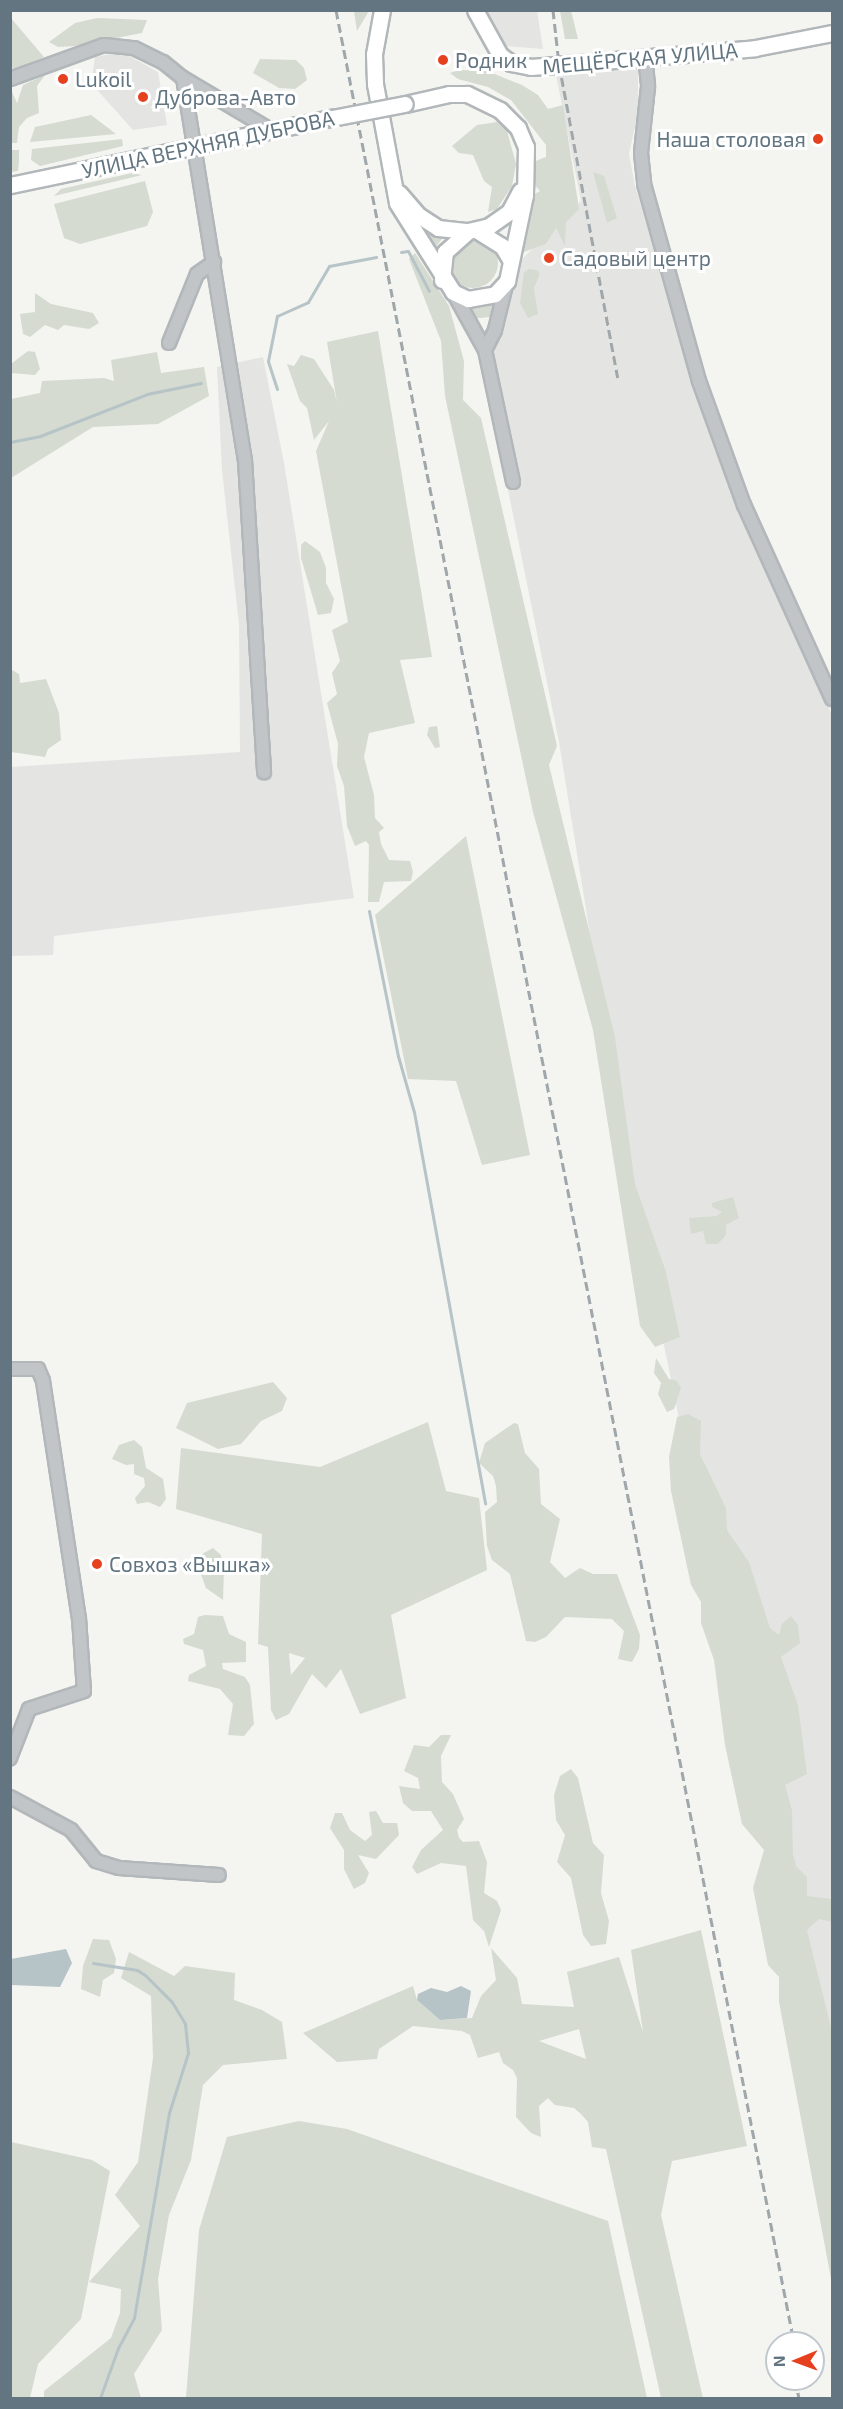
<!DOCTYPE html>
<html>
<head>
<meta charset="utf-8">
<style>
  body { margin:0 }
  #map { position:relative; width:843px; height:2409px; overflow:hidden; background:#f4f4f0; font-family:"Exo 2",sans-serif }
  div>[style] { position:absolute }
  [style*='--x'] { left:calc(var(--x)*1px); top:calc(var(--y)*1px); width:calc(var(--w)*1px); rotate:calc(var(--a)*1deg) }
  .built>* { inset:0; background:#e4e5e3 }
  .green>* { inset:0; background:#d5dbd1 }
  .round { border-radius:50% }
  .water>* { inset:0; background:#b6c4c7 }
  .stream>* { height:3px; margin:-1.5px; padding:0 1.5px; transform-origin:1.5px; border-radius:1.5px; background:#b6c4c7 }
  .roads { filter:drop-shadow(2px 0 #b2b7ba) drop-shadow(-2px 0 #b2b7ba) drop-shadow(0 2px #b2b7ba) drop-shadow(0 -2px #b2b7ba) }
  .minor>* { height:12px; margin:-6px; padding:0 6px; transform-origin:6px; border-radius:6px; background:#c1c5c8 }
  .major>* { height:15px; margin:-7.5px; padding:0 7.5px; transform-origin:7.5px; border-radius:7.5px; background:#fff }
  .rail>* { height:3px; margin-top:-1.5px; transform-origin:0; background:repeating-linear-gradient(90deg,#9fa7ab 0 9px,transparent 0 13.5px) }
  .bridges { filter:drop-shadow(2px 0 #b2b7ba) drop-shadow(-2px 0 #b2b7ba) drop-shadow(0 2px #b2b7ba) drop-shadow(0 -2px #b2b7ba) }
  .major-bridge>* { height:15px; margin:-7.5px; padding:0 7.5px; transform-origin:7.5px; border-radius:7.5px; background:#fff }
  .dots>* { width:16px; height:16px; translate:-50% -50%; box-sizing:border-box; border:3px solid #fff; border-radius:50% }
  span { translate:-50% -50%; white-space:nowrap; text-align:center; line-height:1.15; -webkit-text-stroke:6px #fff; paint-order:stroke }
  .street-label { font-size:21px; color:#627581 }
  .poi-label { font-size:21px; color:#627581 }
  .left { translate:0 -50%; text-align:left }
  .right { translate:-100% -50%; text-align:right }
  .frame { position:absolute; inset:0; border:12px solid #627581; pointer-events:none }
  .north { position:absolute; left:765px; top:2331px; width:60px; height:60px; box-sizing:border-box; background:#fff; border:2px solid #c0c8cd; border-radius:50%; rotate:269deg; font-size:16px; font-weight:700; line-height:24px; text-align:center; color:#627581 }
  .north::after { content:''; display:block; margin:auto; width:21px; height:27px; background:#e6411e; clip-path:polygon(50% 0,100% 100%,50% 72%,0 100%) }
</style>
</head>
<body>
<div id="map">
  <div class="built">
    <i style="clip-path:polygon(483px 11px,537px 11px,543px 49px,505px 46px,495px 38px)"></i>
    <i style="clip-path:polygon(122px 52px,158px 72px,167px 125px,133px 130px,99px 92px,92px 78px,95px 57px)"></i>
    <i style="clip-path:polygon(604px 63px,638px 67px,638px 113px,629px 154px,635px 186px,713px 445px,739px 514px,832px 715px,832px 2168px,627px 1164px,559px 742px,482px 361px,494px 348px,520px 261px,581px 201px,555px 70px)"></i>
    <i style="clip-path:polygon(263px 357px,284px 463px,354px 898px,54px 936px,53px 955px,11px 956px,11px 767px,240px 752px,239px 625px,222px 470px,217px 367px)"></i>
  </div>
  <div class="green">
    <i style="clip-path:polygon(354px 11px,369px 11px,357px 31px)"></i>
    <i style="clip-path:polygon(560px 11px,571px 11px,578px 39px,565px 39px)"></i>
    <i style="clip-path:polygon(10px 17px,44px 57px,16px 69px,11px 68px)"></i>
    <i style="clip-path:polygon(97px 18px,147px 20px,142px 33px,75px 46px,58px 47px,49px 42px,75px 23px)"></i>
    <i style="clip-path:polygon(260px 59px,296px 60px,304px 68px,307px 80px,295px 89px,279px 88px,253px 73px)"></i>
    <i style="clip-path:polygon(459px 70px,487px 71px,522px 85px,538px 95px,548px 109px,563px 105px,579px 209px,566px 222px,565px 246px,556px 228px,546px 244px,518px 254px,531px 196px,540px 191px,533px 183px,533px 162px,546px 157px,546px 145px,511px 100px,488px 87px,458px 79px,450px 73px)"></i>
    <i style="clip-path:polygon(45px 75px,37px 86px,39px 113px,27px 118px,19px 127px,17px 143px,11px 143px,11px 90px,17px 103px,23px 85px)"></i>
    <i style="clip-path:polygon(91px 115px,116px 134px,30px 142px,35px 127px)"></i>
    <i style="clip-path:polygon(497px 122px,507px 131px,516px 164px,512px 186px,497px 209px,488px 212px,492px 187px,484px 181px,473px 155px,459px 153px,452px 146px,477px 125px)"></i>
    <i style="clip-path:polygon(122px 139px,123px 146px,40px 166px,31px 160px,32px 149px)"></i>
    <i style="clip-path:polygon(10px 150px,19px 150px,19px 162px,18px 171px,11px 172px)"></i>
    <i style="clip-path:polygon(593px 172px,604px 176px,617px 218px,607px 223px)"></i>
    <i style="clip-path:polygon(132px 173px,142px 175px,54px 196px,61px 189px)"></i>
    <i style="clip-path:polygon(145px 181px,153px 212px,147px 226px,80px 244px,64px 238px,54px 204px)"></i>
    <i style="clip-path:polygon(417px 224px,444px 236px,435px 248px,430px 247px)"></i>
    <i class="round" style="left:448px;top:238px;width:50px;height:50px"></i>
    <i style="clip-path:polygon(415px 253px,449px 306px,464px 361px,463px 400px,481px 418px,557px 746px,549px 765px,615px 1037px,635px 1184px,666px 1272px,680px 1337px,655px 1347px,640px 1326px,593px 1030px,533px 812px,445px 396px,441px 341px,409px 259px)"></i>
    <i style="clip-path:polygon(529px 269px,537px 270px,540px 274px,534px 288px,538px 314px,528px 318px,520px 303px,524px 272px)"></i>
    <i style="clip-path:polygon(35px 293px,51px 304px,93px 313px,99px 323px,89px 329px,64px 325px,58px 330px,45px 325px,30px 337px,23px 334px,20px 314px,35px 312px)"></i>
    <i style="clip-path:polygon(494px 298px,490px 317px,481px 318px,472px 318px,462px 302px)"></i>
    <i style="clip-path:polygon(378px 331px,432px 657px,400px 660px,415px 723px,369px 733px,364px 757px,374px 795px,375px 818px,384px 828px,379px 832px,381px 844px,389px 860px,410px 861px,413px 872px,411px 881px,384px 882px,379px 902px,368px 902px,369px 845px,366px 841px,355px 846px,347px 826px,344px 786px,337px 766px,338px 744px,327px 703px,337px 694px,332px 673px,340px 661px,332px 630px,348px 622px,316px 451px,329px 421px,314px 440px,307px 408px,300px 401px,287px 364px,294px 366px,301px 355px,314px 359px,334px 390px,337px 403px,327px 342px)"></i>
    <i style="clip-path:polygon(28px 351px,35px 352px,40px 369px,35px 375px,11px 373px,11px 364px)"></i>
    <i style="clip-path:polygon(157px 352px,161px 373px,204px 367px,209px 396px,158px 424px,93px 427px,11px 478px,11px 399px,40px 393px,42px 381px,104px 378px,114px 381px,111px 360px)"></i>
    <i style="clip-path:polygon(305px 541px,320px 552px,326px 568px,326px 583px,334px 599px,331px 613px,318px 615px,301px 558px,301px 545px)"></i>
    <i style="clip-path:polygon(12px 670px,19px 674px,20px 683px,46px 679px,59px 713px,61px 740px,48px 749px,45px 757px,11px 752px)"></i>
    <i style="clip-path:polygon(437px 726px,440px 747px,435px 748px,427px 735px,429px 727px)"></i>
    <i style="clip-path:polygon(466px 836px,530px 1155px,482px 1165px,456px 1081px,408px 1079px,375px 915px)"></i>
    <i style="clip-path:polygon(733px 1197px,739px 1218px,726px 1225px,726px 1235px,718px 1244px,706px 1244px,703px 1231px,691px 1234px,689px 1218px,717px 1216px,722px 1212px,712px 1207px,712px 1203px)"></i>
    <i style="clip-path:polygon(656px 1358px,669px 1379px,677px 1381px,681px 1388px,674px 1409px,667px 1412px,658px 1394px,661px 1383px,654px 1373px)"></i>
    <i style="clip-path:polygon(273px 1382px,287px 1398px,282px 1411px,261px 1421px,241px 1444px,218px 1449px,176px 1428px,187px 1403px)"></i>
    <i style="clip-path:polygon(688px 1414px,701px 1421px,700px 1454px,726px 1508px,727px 1530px,749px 1562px,770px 1628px,779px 1635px,782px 1624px,791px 1616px,798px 1625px,800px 1643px,781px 1657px,798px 1705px,807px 1774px,785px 1785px,792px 1810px,793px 1854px,796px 1866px,807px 1877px,807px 1896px,832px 1899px,832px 1922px,819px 1919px,807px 1930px,832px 2031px,832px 2284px,779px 2002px,779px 1977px,768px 1965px,753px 1888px,764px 1850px,742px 1824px,725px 1745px,714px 1660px,701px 1623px,701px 1602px,691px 1585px,671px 1491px,669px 1457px,677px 1417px)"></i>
    <i style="clip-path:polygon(evenodd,428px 1422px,446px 1491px,479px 1498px,487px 1570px,391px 1615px,406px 1698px,360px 1714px,341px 1669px,326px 1688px,312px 1674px,289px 1714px,276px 1720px,271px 1710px,268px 1647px,258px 1644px,262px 1534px,176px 1509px,181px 1448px,320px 1467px,428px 1422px,289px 1653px,305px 1658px,291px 1675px,289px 1654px,289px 1653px)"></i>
    <i style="clip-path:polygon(514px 1423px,518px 1424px,525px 1453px,539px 1469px,541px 1504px,560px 1519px,550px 1562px,565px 1578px,580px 1568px,593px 1574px,617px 1574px,640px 1635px,639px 1649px,632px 1662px,618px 1659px,624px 1631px,612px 1619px,565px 1617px,546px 1637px,535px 1642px,526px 1641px,510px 1574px,492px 1560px,487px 1546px,485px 1512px,497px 1502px,496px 1486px,493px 1476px,479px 1463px,485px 1443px)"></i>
    <i style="clip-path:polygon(134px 1440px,142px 1447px,146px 1468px,163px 1479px,166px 1499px,160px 1507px,148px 1502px,137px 1504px,135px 1498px,145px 1486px,144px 1478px,134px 1474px,134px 1464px,126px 1465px,112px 1459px,119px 1445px)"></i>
    <i style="clip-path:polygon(213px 1548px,221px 1555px,224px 1569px,223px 1600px,206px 1588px,198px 1566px,202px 1554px)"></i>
    <i style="clip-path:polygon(205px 1615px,223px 1616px,229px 1634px,246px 1642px,246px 1662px,222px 1663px,223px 1669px,245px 1677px,250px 1685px,254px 1724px,244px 1736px,228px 1735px,233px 1704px,220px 1689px,188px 1681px,189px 1675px,206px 1666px,203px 1650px,184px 1644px,183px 1639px,194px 1634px,198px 1617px)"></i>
    <i style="clip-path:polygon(441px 1735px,451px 1735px,441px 1756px,442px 1782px,453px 1794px,464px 1819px,457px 1830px,459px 1838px,463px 1842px,479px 1841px,487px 1862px,484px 1893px,497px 1901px,501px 1910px,489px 1947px,484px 1931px,473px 1920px,466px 1866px,441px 1863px,417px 1874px,412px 1867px,421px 1850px,443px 1830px,431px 1811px,412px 1811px,403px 1803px,399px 1786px,420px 1789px,418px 1778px,404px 1771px,414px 1745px,429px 1747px)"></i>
    <i style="clip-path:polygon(571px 1769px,578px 1778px,593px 1843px,604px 1855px,601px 1893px,609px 1921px,606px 1944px,591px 1946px,583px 1935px,571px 1878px,557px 1862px,565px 1835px,556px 1820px,554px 1795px,560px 1776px)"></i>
    <i style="clip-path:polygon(376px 1811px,383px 1823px,397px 1823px,399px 1835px,376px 1859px,358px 1855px,369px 1873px,365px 1883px,354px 1889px,344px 1869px,344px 1850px,330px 1828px,335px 1813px,342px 1813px,350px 1830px,365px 1841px,372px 1835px,369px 1812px)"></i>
    <i style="clip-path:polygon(evenodd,701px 1930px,747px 2146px,672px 2161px,661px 2215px,703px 2398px,661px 2398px,606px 2149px,592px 2147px,588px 2122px,581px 2114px,574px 2108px,555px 2105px,548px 2098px,539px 2106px,541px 2137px,531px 2133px,516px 2117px,517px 2078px,513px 2070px,503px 2063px,499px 2052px,478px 2058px,470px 2035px,462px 2031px,413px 2026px,379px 2049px,377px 2059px,337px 2062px,303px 2033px,413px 1986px,417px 2000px,440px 2020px,472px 2018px,481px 1996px,496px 1980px,491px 1948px,517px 1978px,522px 2004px,574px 2007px,567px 1972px,619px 1957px,643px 2032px,631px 1950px,701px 1930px,579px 2029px,586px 2059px,539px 2041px,579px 2029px)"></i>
    <i style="clip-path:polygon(93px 1939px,109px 1940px,116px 1959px,114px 1973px,103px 1980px,100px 1997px,81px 1989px,83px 1966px)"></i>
    <i style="clip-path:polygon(129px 1952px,174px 1976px,185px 1966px,235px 1973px,234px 2000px,262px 2010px,282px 2022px,287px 2059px,223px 2065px,203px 2085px,191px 2160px,169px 2215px,158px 2279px,162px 2330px,134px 2374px,141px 2398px,44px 2398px,44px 2391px,111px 2338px,120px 2313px,121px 2289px,89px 2282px,140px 2226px,115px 2195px,138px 2162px,153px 2058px,151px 1996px,121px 1978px)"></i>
    <i style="clip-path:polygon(299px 2121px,347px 2129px,608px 2221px,647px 2398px,186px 2398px,199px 2230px,227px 2137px)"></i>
    <i style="clip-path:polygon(11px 2142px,92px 2160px,110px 2171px,81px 2319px,38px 2364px,30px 2398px,11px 2398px)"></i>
  </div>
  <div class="water">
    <i style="clip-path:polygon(66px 1949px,72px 1963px,60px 1987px,11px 1985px,11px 1959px)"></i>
    <i style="clip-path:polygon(461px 1986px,471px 1991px,467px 2018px,440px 2020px,417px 2000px,418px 1994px,431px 1988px,447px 1992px)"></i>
  </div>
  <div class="stream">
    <i style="--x:401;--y:252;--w:7;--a:-8"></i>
    <i style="--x:408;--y:251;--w:45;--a:62.3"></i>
    <i style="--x:277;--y:389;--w:29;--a:-108"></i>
    <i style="--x:268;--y:361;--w:46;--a:-78.7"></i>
    <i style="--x:277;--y:316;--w:34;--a:-24"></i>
    <i style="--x:308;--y:302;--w:42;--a:-59.7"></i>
    <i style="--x:329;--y:266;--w:48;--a:-10.8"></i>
    <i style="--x:10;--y:442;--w:31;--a:-11"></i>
    <i style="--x:40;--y:436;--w:115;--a:-21.4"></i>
    <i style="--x:147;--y:394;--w:55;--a:-11.5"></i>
    <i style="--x:369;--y:911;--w:148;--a:78.7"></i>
    <i style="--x:398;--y:1056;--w:58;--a:74.1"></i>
    <i style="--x:414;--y:1112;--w:398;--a:79.7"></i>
    <i style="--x:93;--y:1963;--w:45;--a:9"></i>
    <i style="--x:137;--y:1970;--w:9;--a:32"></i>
    <i style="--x:145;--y:1975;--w:38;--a:45"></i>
    <i style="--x:172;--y:2002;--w:26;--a:59"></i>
    <i style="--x:185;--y:2024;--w:29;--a:84"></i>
    <i style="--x:188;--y:2053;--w:63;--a:107.6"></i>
    <i style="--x:169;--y:2113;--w:208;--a:99.7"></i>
    <i style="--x:134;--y:2318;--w:34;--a:118"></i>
    <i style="--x:118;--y:2348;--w:53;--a:109.8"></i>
  </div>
  <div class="roads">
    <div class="minor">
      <i style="--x:645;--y:56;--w:31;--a:84"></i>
      <i style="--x:648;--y:87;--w:66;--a:96.1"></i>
      <i style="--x:641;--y:153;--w:31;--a:84"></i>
      <i style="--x:644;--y:184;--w:205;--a:74.4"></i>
      <i style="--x:699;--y:381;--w:132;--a:70.1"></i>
      <i style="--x:744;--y:505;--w:213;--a:65.6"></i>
      <i style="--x:183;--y:78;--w:100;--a:30.7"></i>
      <i style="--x:10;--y:79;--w:100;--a:-19.9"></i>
      <i style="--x:104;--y:45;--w:30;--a:6"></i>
      <i style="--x:134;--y:48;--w:32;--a:26"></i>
      <i style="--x:163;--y:62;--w:26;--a:39"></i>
      <i style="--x:183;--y:78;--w:387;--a:80.8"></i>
      <i style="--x:245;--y:460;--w:313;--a:86.5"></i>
      <i style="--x:453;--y:292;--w:66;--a:61.1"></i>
      <i style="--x:485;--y:350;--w:135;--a:78"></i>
      <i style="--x:169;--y:343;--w:74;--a:-67.9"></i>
      <i style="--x:197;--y:274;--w:21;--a:-35"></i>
      <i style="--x:485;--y:350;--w:22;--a:-63"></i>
      <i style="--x:495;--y:330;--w:50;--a:-76.2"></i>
      <i style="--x:10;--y:1369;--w:28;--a:0"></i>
      <i style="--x:38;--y:1369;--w:13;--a:67"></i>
      <i style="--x:43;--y:1381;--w:240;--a:81.4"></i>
      <i style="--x:79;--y:1618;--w:73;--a:86.1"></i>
      <i style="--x:84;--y:1691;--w:58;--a:161.9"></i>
      <i style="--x:29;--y:1709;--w:53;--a:111.2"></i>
      <i style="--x:10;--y:1797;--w:69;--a:28.4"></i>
      <i style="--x:71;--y:1830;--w:40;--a:51"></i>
      <i style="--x:96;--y:1861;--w:24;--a:17"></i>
      <i style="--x:119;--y:1868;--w:100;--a:4"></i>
    </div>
    <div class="major">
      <i style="--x:382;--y:10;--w:45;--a:100.3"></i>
      <i style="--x:374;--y:54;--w:30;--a:88"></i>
      <i style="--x:375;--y:84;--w:121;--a:79.5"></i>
      <i style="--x:397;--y:203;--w:105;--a:57.8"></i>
      <i style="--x:453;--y:292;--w:17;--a:25"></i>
      <i style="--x:468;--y:299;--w:27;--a:-10"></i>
      <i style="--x:495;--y:294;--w:18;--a:-47"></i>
      <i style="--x:507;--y:281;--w:88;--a:-78.2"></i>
      <i style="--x:525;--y:195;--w:48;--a:-88.8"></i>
      <i style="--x:526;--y:147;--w:21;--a:-113"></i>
      <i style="--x:518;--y:128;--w:25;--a:-135"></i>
      <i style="--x:500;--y:110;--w:37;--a:-154"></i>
      <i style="--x:467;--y:94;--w:18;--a:180"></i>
      <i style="--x:449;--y:94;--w:45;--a:167.2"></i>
      <i style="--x:475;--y:10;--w:51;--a:60.9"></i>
      <i style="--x:500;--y:55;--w:14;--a:36"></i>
      <i style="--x:511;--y:63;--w:20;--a:11"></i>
      <i style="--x:531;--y:67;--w:225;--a:-4.8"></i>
      <i style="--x:755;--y:48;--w:78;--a:-11"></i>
      <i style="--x:10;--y:185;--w:329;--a:-11.8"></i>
      <i style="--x:399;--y:193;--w:29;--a:49"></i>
      <i style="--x:418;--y:215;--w:24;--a:33"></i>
      <i style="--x:438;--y:228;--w:30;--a:6"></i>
      <i style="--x:468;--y:231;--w:22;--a:-13"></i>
      <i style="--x:489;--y:226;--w:24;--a:-35"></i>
      <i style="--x:509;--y:212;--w:24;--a:-62"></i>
      <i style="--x:476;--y:230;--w:31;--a:32"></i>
      <i style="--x:502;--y:246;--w:17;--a:59"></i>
      <i style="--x:442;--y:280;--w:28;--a:-84"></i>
      <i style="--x:445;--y:252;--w:31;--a:-42"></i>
    </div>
  </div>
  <div class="rail">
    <i style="--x:336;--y:10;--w:2378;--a:78.89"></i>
    <i style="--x:553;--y:10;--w:54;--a:83.7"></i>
    <i style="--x:559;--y:64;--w:319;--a:79.4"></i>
    <i style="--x:795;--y:2379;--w:19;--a:78"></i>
  </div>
  <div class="bridges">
    <div class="major-bridge">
      <i style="--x:332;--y:118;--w:74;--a:-10.9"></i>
    </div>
  </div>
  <div class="dots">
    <i style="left:443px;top:60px;background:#e6411e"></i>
    <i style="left:63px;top:79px;background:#e6411e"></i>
    <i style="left:143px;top:97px;background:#e6411e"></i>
    <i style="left:818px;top:139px;background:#e6411e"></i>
    <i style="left:549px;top:258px;background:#e6411e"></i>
    <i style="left:97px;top:1564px;background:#e6411e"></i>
  </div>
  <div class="street-label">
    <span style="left:640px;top:58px;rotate:-5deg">МЕЩЁРСКАЯ УЛИЦА</span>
    <span style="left:208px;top:144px;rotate:-12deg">УЛИЦА ВЕРХНЯЯ ДУБРОВА</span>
  </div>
  <div class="poi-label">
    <span class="left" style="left:455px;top:60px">Родник</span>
    <span class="left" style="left:75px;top:79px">Lukoil</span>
    <span class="left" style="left:155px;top:97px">Дуброва-Авто</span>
    <span class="right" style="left:806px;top:139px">Наша столовая</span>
    <span class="left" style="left:561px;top:258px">Садовый центр</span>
    <span class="left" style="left:109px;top:1564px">Совхоз «Вышка»</span>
  </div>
  <div class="frame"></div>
  <div class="north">N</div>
</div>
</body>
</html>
